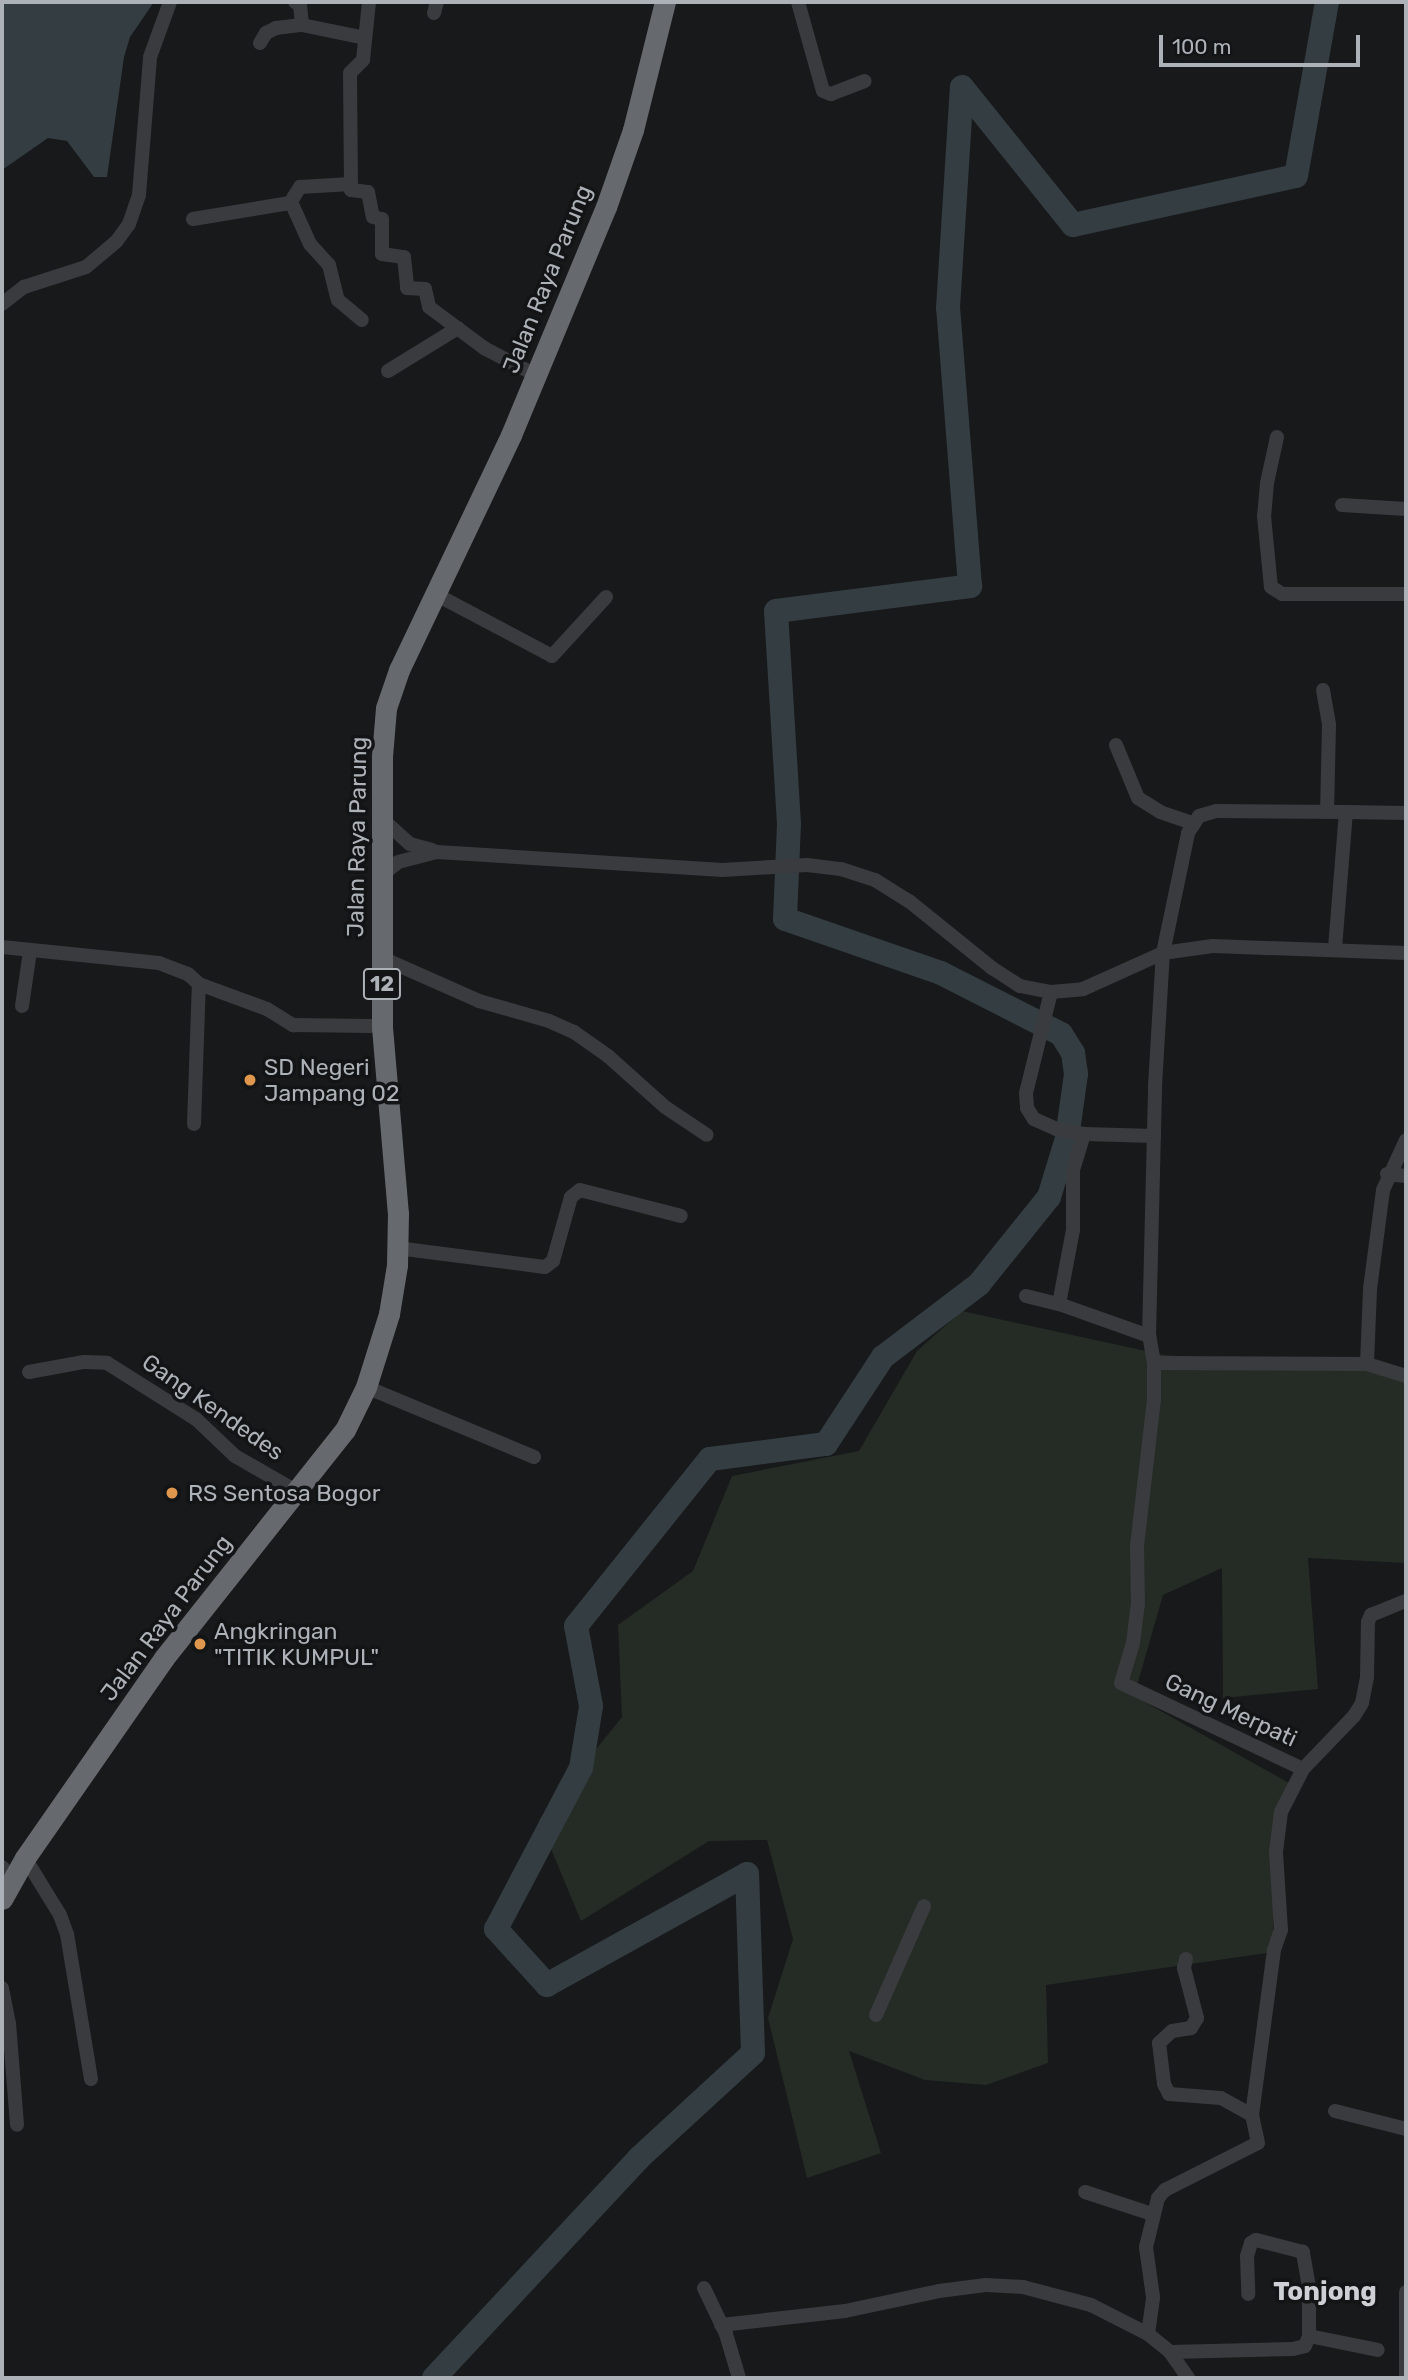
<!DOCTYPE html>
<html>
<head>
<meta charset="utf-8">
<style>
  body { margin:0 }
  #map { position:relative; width:1408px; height:2380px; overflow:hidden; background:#18191a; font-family:Rubik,sans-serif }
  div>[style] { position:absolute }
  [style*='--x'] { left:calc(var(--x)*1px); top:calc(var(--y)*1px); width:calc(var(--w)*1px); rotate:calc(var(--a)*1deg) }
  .green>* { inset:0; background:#252c25 }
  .water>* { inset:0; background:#333d42 }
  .river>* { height:24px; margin:-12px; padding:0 12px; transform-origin:12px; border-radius:12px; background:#333d42 }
  .minor>* { height:14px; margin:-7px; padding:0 7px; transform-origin:7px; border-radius:7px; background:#3a3b3f }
  .highway>* { height:21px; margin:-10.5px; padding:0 10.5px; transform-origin:10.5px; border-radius:10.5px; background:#666a6f }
  .dots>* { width:19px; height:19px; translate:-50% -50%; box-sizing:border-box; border:4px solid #131415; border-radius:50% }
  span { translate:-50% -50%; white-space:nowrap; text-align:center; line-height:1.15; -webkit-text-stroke:7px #131415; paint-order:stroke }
  .shield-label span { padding:2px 5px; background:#131415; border:2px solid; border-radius:5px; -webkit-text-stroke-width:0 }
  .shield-label { font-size:21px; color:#acb2b8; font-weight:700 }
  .street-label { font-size:23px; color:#acb2b8 }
  .poi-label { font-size:23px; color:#acb2b8 }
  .left { translate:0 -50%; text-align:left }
  .quarter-label { font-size:26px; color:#cdd0d5; font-weight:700 }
  .frame { position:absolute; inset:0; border:4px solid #acb2b8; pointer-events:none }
  .scale { position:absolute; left:1159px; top:35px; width:201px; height:32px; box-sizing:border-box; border:4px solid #acb2b8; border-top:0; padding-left:9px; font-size:21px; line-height:24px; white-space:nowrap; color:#acb2b8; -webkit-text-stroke:5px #131415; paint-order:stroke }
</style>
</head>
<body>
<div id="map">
  <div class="green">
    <i style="clip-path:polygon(962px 1311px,1164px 1355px,1374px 1369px,1406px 1383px,1406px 1563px,1308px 1558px,1318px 1689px,1223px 1698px,1222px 1568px,1163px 1595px,1134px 1696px,1289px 1783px,1273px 1884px,1273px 1952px,1046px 1985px,1048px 2063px,986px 2085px,925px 2080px,849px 2051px,881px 2153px,807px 2178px,768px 2018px,793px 1939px,767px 1840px,709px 1841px,581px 1921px,539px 1820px,622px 1717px,618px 1625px,693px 1571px,732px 1476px,859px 1451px,917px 1351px)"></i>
  </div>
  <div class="water">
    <i style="clip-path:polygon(2px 2px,154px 2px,130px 37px,124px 57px,107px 177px,94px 177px,67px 141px,48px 138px,2px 170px)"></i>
  </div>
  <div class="river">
    <i style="--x:434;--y:2378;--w:301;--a:-47"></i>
    <i style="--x:639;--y:2158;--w:155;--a:-42.6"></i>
    <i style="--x:753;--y:2053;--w:179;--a:-91.9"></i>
    <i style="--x:747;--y:1874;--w:229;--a:151"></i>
    <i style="--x:547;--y:1985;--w:76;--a:-132.3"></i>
    <i style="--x:496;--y:1929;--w:182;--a:-62.2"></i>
    <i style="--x:581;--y:1768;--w:63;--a:-80.8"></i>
    <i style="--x:591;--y:1706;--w:81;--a:-100.6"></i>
    <i style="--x:576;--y:1626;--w:214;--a:-51.3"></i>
    <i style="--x:710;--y:1459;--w:117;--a:-7.4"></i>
    <i style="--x:826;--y:1444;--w:104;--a:-56.8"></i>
    <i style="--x:883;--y:1357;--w:121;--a:-37.2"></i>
    <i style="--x:979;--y:1284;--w:112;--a:-51.2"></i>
    <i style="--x:1049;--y:1197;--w:62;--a:-73"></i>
    <i style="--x:1067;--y:1138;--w:65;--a:-82"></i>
    <i style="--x:1076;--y:1074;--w:21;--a:-98"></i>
    <i style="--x:1073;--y:1053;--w:22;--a:-122"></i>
    <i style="--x:1061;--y:1034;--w:135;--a:-153.1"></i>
    <i style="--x:941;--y:973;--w:165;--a:-160.9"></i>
    <i style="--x:785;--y:919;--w:95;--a:-87.6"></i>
    <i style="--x:789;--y:824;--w:213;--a:-93.5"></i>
    <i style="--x:776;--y:611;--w:196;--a:-7.3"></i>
    <i style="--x:970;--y:586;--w:279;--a:-94.5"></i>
    <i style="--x:948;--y:308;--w:221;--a:-86.4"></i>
    <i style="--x:962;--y:87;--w:177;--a:51.2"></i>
    <i style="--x:1073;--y:225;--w:228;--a:-12.4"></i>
    <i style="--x:1296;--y:176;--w:177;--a:-79.9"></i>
  </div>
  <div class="minor">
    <i style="--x:295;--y:2;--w:6;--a:31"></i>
    <i style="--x:300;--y:5;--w:20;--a:84"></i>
    <i style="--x:302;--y:25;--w:64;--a:11.7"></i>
    <i style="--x:369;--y:2;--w:58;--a:95.9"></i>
    <i style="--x:363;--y:60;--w:18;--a:135"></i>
    <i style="--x:350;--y:73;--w:117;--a:89.5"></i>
    <i style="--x:351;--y:190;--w:17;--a:7"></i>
    <i style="--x:368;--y:192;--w:25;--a:79"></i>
    <i style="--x:373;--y:217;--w:9;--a:13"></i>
    <i style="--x:382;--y:219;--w:35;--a:90"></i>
    <i style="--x:382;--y:254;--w:22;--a:8"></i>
    <i style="--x:404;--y:257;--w:31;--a:84"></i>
    <i style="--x:407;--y:288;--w:18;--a:3"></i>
    <i style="--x:425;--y:289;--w:18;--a:77"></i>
    <i style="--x:429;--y:307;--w:69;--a:36.7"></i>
    <i style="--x:484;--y:348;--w:50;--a:27.6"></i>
    <i style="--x:798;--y:2;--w:92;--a:74.3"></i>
    <i style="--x:823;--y:91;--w:9;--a:21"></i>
    <i style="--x:831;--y:94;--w:36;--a:-21"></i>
    <i style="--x:434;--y:13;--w:11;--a:-75"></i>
    <i style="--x:260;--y:43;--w:12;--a:-59"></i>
    <i style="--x:266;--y:33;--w:11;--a:-27"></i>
    <i style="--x:276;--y:28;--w:26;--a:-7"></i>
    <i style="--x:291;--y:202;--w:46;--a:65.7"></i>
    <i style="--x:310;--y:244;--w:28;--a:48"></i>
    <i style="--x:329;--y:265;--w:36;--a:76"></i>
    <i style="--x:338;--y:300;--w:31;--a:40"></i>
    <i style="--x:193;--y:219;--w:98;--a:-9.4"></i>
    <i style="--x:290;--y:203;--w:19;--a:-58"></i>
    <i style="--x:300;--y:187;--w:51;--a:-3.4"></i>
    <i style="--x:2;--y:304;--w:28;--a:-38"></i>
    <i style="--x:24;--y:287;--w:65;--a:-17.9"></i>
    <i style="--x:86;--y:267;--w:39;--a:-40"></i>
    <i style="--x:116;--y:242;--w:22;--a:-54"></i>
    <i style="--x:129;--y:224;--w:31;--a:-71"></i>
    <i style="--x:139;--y:195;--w:138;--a:-85.4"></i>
    <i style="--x:150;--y:57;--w:59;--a:-70"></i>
    <i style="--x:388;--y:371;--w:82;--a:-31.6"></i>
    <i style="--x:1277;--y:437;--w:47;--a:102.3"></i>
    <i style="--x:1267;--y:483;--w:33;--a:95"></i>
    <i style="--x:1264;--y:516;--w:71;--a:84.4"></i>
    <i style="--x:1271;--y:587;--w:13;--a:32"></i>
    <i style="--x:1282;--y:594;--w:124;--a:0"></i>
    <i style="--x:1342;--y:505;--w:64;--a:3.6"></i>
    <i style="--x:437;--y:595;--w:130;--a:27.9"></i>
    <i style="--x:552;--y:656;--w:80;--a:-47.5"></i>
    <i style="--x:1323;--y:690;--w:36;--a:80"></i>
    <i style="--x:1329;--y:725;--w:86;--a:91.3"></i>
    <i style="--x:1116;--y:745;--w:57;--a:67.5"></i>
    <i style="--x:1138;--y:798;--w:26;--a:32"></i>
    <i style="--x:1160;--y:812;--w:36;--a:19"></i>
    <i style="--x:381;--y:818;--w:39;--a:42"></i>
    <i style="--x:410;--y:844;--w:23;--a:15"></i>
    <i style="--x:381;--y:876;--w:22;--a:-39"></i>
    <i style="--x:398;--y:862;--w:40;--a:-14.4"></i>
    <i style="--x:437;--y:852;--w:286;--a:3.6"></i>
    <i style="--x:722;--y:870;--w:85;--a:-3.4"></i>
    <i style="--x:807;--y:865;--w:34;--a:7"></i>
    <i style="--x:841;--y:869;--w:36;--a:18"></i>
    <i style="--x:875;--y:880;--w:40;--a:32"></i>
    <i style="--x:909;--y:901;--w:107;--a:38.9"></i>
    <i style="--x:992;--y:968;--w:33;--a:33"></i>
    <i style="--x:1020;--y:986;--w:32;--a:11"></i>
    <i style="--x:1051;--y:992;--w:32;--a:-5"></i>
    <i style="--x:1083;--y:989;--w:88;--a:-24.2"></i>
    <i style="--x:1163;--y:953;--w:50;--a:-8"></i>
    <i style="--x:1213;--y:946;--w:193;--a:2.1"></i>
    <i style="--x:2;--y:947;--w:158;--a:5.8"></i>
    <i style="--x:159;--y:963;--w:31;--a:21"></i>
    <i style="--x:188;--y:974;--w:15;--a:42"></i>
    <i style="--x:199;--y:984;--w:72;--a:20.2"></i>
    <i style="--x:267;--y:1009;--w:31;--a:32"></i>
    <i style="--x:293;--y:1025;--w:77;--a:0.7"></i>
    <i style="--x:1335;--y:948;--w:136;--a:-85.4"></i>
    <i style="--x:1346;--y:812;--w:60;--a:1"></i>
    <i style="--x:382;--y:958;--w:106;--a:23.9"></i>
    <i style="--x:479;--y:1001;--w:73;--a:15.9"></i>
    <i style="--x:549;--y:1021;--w:27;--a:24"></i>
    <i style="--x:574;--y:1032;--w:42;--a:35.2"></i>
    <i style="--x:608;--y:1056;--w:76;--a:41.8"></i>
    <i style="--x:665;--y:1107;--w:50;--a:33.7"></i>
    <i style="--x:1051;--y:992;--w:104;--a:103.9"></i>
    <i style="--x:1026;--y:1093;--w:15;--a:86"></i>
    <i style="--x:1027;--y:1108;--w:13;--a:58"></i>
    <i style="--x:1034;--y:1119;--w:24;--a:24"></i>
    <i style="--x:1056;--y:1129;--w:28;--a:10"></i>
    <i style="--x:1084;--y:1134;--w:70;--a:1.6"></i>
    <i style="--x:22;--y:1006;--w:56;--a:-81.7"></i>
    <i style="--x:194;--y:1124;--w:140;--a:-88"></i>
    <i style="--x:1387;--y:1174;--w:19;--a:6"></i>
    <i style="--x:397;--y:1248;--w:149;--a:7.3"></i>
    <i style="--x:545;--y:1267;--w:10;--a:-37"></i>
    <i style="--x:553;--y:1261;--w:66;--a:-74.3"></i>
    <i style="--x:571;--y:1197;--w:11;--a:-38"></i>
    <i style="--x:580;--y:1190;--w:104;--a:14.4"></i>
    <i style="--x:1026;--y:1296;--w:34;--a:14"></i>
    <i style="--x:1059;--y:1304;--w:96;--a:19.6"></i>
    <i style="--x:1059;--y:1304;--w:75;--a:-79.3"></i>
    <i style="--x:1073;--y:1230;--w:60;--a:-90"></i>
    <i style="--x:1073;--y:1170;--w:38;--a:-73"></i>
    <i style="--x:1154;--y:1363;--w:213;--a:0.3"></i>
    <i style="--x:1367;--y:1364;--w:41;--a:17.1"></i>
    <i style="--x:1367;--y:1364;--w:75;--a:-87.7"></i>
    <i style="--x:1370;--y:1289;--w:100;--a:-82.5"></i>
    <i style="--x:1383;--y:1190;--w:55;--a:-65.3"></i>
    <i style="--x:29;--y:1372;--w:56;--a:-10.3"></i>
    <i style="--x:84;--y:1362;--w:23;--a:2"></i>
    <i style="--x:107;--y:1363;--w:105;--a:32.2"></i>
    <i style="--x:196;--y:1419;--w:54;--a:43.5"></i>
    <i style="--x:235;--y:1456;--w:62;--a:29.9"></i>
    <i style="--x:366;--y:1387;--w:182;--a:22.6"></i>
    <i style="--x:1303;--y:1769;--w:201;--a:-154.7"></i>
    <i style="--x:1121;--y:1683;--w:42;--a:-73.3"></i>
    <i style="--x:1133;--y:1643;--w:38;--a:-83"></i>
    <i style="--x:1138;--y:1605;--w:59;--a:-91"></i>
    <i style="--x:1137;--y:1546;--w:147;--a:-83.4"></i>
    <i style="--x:1154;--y:1400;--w:37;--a:-90"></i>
    <i style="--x:1154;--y:1363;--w:27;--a:-100"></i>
    <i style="--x:1149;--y:1336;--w:250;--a:-88.6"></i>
    <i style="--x:1155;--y:1086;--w:133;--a:-86.6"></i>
    <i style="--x:1163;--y:953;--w:123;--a:-78.2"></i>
    <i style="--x:1188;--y:833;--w:20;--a:-57"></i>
    <i style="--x:1199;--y:816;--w:18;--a:-16"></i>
    <i style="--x:1216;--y:811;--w:130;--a:0.4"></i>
    <i style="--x:25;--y:1858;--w:67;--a:58.4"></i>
    <i style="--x:60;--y:1915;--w:20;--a:70"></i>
    <i style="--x:67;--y:1934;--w:147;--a:80.6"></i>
    <i style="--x:2;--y:1867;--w:3;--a:45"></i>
    <i style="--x:1186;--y:1959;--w:9;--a:103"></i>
    <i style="--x:1184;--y:1968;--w:52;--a:75.4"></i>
    <i style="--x:1197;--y:2018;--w:12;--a:121"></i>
    <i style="--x:1191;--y:2028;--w:19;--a:171"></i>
    <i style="--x:1172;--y:2031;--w:18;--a:137"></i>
    <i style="--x:1159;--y:2043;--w:41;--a:83"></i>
    <i style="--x:1164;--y:2084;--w:11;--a:63"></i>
    <i style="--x:1169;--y:2094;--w:52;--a:4.4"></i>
    <i style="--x:1221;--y:2098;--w:35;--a:29"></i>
    <i style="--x:2;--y:1988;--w:36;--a:79"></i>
    <i style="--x:9;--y:2023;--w:102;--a:85.5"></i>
    <i style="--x:876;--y:2015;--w:119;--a:-66.2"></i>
    <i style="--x:1335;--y:2111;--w:73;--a:14.2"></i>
    <i style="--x:1085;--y:2192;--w:71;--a:18.2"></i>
    <i style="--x:704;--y:2288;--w:51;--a:64.4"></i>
    <i style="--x:726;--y:2334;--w:46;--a:73.5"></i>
    <i style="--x:721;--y:2325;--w:125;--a:-6.4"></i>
    <i style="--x:845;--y:2311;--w:96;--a:-12"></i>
    <i style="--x:939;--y:2291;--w:47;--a:-7.3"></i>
    <i style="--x:986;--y:2285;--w:37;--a:3"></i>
    <i style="--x:1023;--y:2287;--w:70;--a:14.8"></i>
    <i style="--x:1091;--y:2305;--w:64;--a:27"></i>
    <i style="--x:1148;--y:2334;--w:28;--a:39"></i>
    <i style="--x:1170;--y:2352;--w:32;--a:55"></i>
    <i style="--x:1148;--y:2334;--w:37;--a:-82"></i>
    <i style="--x:1153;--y:2297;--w:50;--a:-98"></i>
    <i style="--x:1146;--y:2247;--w:50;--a:-76.2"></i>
    <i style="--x:1158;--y:2198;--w:11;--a:-49"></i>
    <i style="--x:1165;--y:2190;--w:104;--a:-26.8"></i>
    <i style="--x:1258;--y:2143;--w:29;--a:-102"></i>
    <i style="--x:1252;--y:2115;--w:166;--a:-82.4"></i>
    <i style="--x:1274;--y:1950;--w:21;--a:-71"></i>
    <i style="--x:1281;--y:1930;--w:78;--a:-93.7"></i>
    <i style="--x:1276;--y:1852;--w:40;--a:-82.9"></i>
    <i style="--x:1281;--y:1812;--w:48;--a:-62.9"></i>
    <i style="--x:1303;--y:1769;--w:74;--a:-46.1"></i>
    <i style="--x:1354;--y:1716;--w:15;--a:-58"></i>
    <i style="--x:1362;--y:1703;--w:26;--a:-79"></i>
    <i style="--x:1367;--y:1677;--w:55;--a:-89"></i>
    <i style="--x:1368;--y:1622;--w:8;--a:-67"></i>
    <i style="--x:1371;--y:1615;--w:38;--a:-22"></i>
    <i style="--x:1309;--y:2336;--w:70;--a:11.5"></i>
    <i style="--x:1170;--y:2352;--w:123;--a:-1.4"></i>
    <i style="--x:1293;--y:2349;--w:12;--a:-14"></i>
    <i style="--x:1305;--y:2346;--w:11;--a:-68"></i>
    <i style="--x:1309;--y:2336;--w:49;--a:-90"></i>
    <i style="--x:1309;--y:2287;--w:36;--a:-100"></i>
    <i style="--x:1303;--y:2252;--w:49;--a:-165.7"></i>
    <i style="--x:1256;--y:2240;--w:6;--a:149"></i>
    <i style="--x:1251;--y:2243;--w:14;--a:107"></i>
    <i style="--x:1247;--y:2256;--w:38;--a:88"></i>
    <i style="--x:1406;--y:2378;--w:86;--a:-90"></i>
  </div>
  <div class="highway">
    <i style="--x:2;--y:1899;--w:47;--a:-60.7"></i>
    <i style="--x:25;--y:1858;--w:244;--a:-55.2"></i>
    <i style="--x:164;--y:1658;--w:291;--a:-51.6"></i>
    <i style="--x:345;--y:1430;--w:48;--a:-64"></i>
    <i style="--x:366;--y:1387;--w:77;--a:-72.5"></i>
    <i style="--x:389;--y:1314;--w:50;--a:-80.7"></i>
    <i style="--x:397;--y:1265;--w:51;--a:-88.9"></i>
    <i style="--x:398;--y:1214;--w:188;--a:-94.9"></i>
    <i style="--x:382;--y:1027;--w:271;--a:-90"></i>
    <i style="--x:382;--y:756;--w:48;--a:-85.2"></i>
    <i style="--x:386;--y:708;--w:40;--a:-71.1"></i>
    <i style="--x:399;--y:670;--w:260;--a:-64.5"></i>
    <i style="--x:511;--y:435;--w:247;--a:-67.4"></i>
    <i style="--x:606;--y:207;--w:82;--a:-70.7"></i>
    <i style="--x:633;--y:130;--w:132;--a:-76"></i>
  </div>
  <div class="dots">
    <i style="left:250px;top:1080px;background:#de974c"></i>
    <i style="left:172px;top:1493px;background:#de974c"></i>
    <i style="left:200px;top:1644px;background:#de974c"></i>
  </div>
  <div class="shield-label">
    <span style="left:382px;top:984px">12</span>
  </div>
  <div class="street-label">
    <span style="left:547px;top:279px;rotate:-68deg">Jalan Raya Parung</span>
    <span style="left:357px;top:837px;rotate:-89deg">Jalan Raya Parung</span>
    <span style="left:213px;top:1407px;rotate:35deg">Gang Kendedes</span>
    <span style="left:166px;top:1618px;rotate:-53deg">Jalan Raya Parung</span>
    <span style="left:1231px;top:1710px;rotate:25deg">Gang Merpati</span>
  </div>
  <div class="poi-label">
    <span class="left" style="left:264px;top:1080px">SD Negeri<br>Jampang 02</span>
    <span class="left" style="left:188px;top:1493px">RS Sentosa Bogor</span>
    <span class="left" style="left:214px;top:1644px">Angkringan<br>"TITIK KUMPUL"</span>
  </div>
  <div class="quarter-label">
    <span style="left:1325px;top:2292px">Tonjong</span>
  </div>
  <div class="frame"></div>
  <div class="scale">100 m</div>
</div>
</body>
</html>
